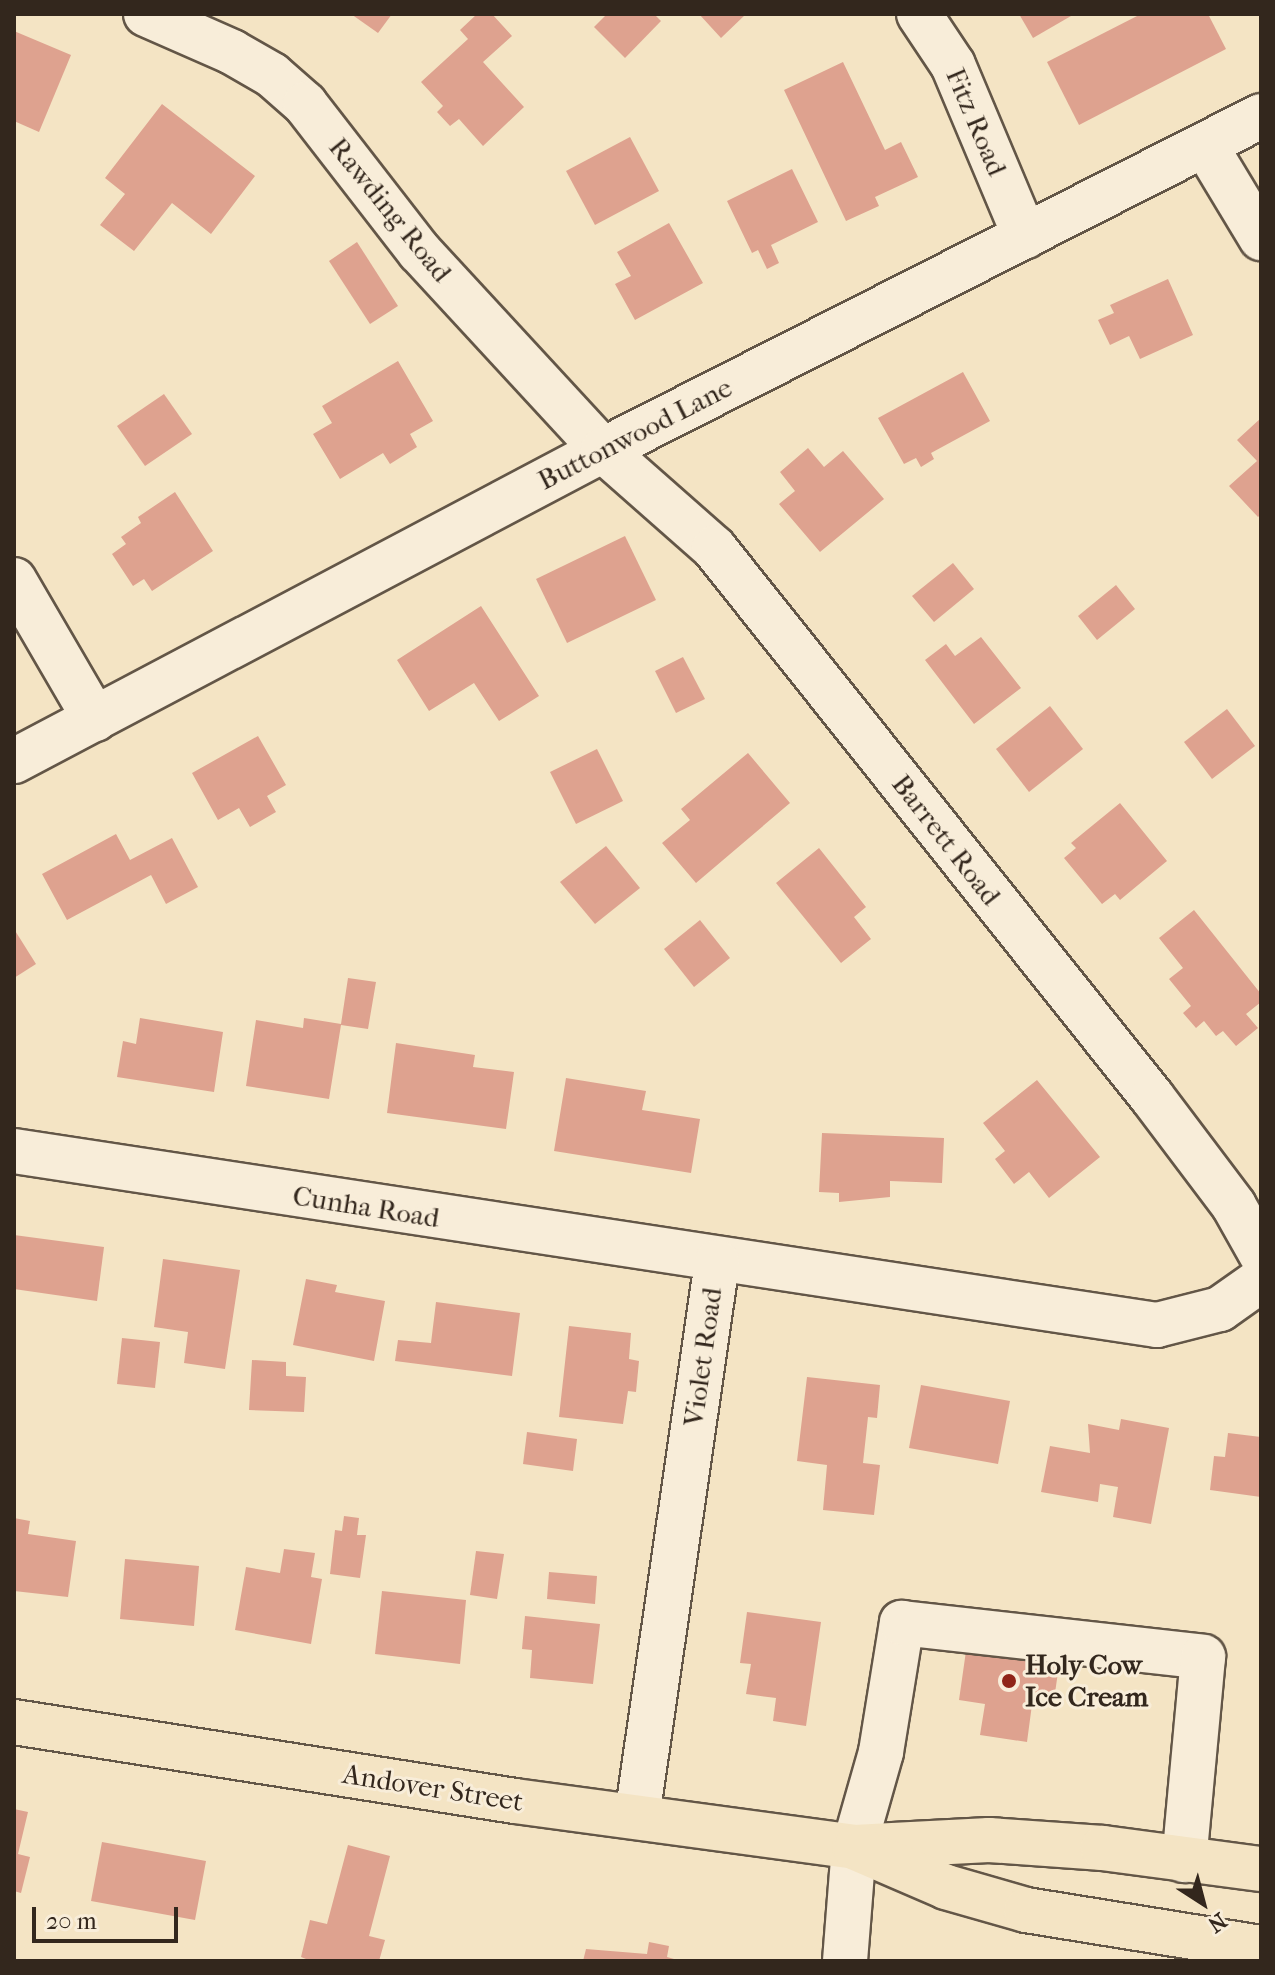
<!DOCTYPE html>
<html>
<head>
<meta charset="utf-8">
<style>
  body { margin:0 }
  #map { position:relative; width:1275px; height:1975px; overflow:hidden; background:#f4e4c4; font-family:"IM FELL French Canon",serif }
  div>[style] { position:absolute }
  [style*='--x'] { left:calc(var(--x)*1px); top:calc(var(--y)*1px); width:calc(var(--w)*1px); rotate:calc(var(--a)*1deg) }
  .building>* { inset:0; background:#dea28f }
  .roads { filter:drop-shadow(2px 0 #635647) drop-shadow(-2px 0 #635647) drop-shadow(0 2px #635647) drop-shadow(0 -2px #635647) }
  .minor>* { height:44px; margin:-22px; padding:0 22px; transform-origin:22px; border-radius:22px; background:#f8edd9 }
  .highway>* { height:44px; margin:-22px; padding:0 22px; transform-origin:22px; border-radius:22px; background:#f4e4c4 }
  .dots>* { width:22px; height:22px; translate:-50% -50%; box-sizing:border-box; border:4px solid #f8edd9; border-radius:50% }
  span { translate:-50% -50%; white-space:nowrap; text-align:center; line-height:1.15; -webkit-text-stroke:6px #f8edd9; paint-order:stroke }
  .street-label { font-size:28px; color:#33271d }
  .poi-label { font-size:28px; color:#33271d; font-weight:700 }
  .left { translate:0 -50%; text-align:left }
  .frame { position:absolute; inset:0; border:16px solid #33271d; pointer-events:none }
  .north { position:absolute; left:1163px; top:1863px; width:80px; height:80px; -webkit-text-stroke:6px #f8edd9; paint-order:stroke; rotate:144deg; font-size:22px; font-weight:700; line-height:32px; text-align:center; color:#33271d }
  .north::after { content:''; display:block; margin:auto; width:28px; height:36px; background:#33271d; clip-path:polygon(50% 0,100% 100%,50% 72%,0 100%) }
  .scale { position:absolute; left:32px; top:1907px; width:146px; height:36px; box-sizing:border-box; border:4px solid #33271d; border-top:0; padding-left:10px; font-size:24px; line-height:28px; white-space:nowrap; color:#33271d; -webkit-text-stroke:6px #f8edd9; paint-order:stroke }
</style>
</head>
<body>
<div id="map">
  <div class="building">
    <i style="clip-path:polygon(351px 14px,392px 14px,378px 33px)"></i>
    <i style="clip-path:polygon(477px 14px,492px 14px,512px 36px,483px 62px,524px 107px,483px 146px,459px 119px,450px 126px,437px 112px,443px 106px,421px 82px,468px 39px,460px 30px)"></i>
    <i style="clip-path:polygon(607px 14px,654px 14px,661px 21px,625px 58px,594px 27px)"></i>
    <i style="clip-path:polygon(699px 14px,746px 14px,721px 38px)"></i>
    <i style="clip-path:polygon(1019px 14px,1069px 14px,1071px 16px,1033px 38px)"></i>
    <i style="clip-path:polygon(1141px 14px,1208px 14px,1226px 49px,1079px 125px,1047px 62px)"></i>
    <i style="clip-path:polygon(14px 31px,71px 55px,39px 132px,14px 121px)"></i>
    <i style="clip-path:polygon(843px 62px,885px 150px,901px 142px,918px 177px,875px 197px,879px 206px,846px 221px,784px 90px)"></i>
    <i style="clip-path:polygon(162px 104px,255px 176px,211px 234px,172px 203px,134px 251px,100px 225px,125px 194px,105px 178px)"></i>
    <i style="clip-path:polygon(630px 137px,659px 191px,595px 225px,566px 171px)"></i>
    <i style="clip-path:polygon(792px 169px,818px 222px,771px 245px,779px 263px,767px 269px,758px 250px,752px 253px,727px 201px)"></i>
    <i style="clip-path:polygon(669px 223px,703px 283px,635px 320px,615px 284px,631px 276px,617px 252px)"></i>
    <i style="clip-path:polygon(357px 242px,398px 306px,370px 324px,329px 261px)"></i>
    <i style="clip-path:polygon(1168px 279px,1193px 335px,1140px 359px,1129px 336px,1110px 345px,1098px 320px,1114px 313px,1110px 305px)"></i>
    <i style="clip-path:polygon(398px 361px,433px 421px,410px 434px,417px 447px,390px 464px,383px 453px,340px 479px,313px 434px,332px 423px,322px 406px)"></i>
    <i style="clip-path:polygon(963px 372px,990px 421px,931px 453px,934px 459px,921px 467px,916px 458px,904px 464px,878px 418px)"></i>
    <i style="clip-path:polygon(164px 394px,192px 434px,145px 466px,117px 426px)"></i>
    <i style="clip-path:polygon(1261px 418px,1261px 514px,1258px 517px,1229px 486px,1257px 461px,1237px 440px)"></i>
    <i style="clip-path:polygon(808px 448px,824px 467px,843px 451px,884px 499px,820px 552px,779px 504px,795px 491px,780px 472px)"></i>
    <i style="clip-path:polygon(175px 492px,213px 551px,152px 591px,144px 579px,133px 586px,112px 554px,126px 544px,121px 537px,141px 523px,138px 517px)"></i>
    <i style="clip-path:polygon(625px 536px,656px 600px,567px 643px,536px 579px)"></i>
    <i style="clip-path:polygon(953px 563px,974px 589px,934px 622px,912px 596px)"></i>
    <i style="clip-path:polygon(1116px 585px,1135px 609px,1097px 640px,1078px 616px)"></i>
    <i style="clip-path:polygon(481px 606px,539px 696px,499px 721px,474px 683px,429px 711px,397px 660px)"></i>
    <i style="clip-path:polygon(981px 637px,1021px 688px,974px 724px,925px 660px,946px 644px,955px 656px)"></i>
    <i style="clip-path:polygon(683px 657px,705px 699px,676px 713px,655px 671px)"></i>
    <i style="clip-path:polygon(1050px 706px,1083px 749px,1029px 792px,996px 749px)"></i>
    <i style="clip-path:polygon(1227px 709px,1255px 746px,1212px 779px,1184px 742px)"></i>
    <i style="clip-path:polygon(258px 736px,286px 785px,267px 796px,276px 812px,250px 827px,239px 808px,218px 820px,192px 773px)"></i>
    <i style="clip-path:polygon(597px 749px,623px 801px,576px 824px,550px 772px)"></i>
    <i style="clip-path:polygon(748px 753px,790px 803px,696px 883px,662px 843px,690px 820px,681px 809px)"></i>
    <i style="clip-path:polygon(1120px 803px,1167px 861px,1120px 900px,1115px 894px,1102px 904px,1064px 858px,1076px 848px,1071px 843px)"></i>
    <i style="clip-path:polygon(116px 834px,130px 860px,172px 838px,198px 887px,166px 904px,151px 875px,67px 920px,42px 874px)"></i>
    <i style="clip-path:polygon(606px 846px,640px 888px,595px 924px,560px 882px)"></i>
    <i style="clip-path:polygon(819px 848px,866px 907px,854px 917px,871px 939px,841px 963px,776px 883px)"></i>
    <i style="clip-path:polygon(1194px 910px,1261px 994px,1261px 1002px,1246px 1014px,1258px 1028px,1236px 1046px,1223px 1031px,1216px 1036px,1204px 1021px,1196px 1028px,1183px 1013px,1191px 1006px,1169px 979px,1183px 968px,1159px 938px)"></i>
    <i style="clip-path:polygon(700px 920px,730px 958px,694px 987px,664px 949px)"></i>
    <i style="clip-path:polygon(14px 929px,36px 964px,14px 978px)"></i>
    <i style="clip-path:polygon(348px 978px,376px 982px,368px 1029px,341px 1025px,329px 1099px,246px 1086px,256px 1020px,303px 1028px,304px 1018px,341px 1024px)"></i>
    <i style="clip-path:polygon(140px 1018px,223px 1032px,214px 1092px,117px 1077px,123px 1041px,136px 1044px)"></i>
    <i style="clip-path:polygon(396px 1043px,475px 1055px,473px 1067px,514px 1072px,506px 1129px,387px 1113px)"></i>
    <i style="clip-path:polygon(566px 1078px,646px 1091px,642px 1110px,700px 1119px,691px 1173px,554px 1151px)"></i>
    <i style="clip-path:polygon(1037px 1080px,1100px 1157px,1049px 1198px,1029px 1172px,1014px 1184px,995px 1159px,1005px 1151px,983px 1123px)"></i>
    <i style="clip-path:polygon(822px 1133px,944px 1138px,942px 1183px,890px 1181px,890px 1197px,839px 1202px,839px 1193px,819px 1192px)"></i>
    <i style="clip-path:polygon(14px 1235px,104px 1247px,97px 1301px,14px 1289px)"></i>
    <i style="clip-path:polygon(163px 1259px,240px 1270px,225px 1369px,184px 1363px,188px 1332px,154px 1327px)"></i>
    <i style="clip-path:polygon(306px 1279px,337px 1285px,335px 1292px,385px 1301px,374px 1361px,293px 1345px)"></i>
    <i style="clip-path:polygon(436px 1302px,520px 1313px,512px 1376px,395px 1361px,398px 1340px,431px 1343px)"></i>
    <i style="clip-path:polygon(569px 1326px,631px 1333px,629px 1359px,639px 1361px,636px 1392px,628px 1391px,623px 1424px,559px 1417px)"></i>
    <i style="clip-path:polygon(122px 1338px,160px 1342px,155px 1388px,117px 1384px)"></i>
    <i style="clip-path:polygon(252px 1360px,286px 1362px,286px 1376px,306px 1377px,304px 1412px,249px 1410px)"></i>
    <i style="clip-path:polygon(807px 1377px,880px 1385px,877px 1418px,868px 1417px,863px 1463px,880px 1465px,874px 1515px,823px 1510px,827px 1465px,797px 1461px)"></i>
    <i style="clip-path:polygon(921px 1385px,1010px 1401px,998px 1464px,909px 1448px)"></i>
    <i style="clip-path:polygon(1121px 1419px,1169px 1428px,1151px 1524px,1113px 1517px,1118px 1487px,1100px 1484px,1098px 1502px,1041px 1492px,1050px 1446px,1090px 1453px,1088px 1424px,1119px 1430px)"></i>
    <i style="clip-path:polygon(527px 1432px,577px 1439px,573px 1471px,523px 1464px)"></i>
    <i style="clip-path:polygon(1228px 1433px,1261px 1437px,1261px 1497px,1210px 1490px,1214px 1456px,1225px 1457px)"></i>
    <i style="clip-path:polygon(344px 1516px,359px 1518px,357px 1535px,366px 1535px,360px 1578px,330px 1574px,335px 1530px,342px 1531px)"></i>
    <i style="clip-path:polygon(14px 1518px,30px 1521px,28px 1534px,76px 1541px,68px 1597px,14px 1591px)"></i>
    <i style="clip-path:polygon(284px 1549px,315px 1553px,311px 1577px,322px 1579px,311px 1644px,235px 1630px,246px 1567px,280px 1573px)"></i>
    <i style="clip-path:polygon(476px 1551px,504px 1554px,497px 1599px,470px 1595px)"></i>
    <i style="clip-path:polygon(125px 1559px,199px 1566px,194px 1626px,120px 1619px)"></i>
    <i style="clip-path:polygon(549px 1572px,597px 1576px,595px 1604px,547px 1599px)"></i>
    <i style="clip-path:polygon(382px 1591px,466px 1600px,460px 1664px,375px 1654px)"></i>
    <i style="clip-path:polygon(747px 1612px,821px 1622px,806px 1726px,773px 1721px,776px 1698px,746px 1694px,751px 1664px,740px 1663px)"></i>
    <i style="clip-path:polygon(525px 1616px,600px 1624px,593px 1684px,530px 1678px,532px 1650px,522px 1649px)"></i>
    <i style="clip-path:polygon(966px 1651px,1059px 1665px,1054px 1700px,1033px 1697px,1027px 1742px,980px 1735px,985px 1704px,959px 1700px)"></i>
    <i style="clip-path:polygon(14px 1809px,28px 1812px,18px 1854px,30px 1857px,21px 1893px,14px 1891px)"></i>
    <i style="clip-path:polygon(102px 1842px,206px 1861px,195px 1920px,91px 1901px)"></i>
    <i style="clip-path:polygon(348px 1845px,390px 1856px,369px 1936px,385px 1940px,379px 1961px,311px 1961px,301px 1957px,310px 1920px,327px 1924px)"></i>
    <i style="clip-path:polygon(649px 1942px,669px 1946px,667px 1957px,681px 1961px,583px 1961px,586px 1949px,647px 1954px)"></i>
  </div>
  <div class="roads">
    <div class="minor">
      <i style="--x:146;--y:14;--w:94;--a:23.8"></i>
      <i style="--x:232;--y:52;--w:46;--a:29.9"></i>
      <i style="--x:272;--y:75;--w:44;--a:41.3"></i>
      <i style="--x:305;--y:104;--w:187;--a:52.2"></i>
      <i style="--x:420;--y:252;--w:270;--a:47.3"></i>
      <i style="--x:603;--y:450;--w:148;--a:41.4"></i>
      <i style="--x:714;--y:548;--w:702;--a:51.42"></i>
      <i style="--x:1152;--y:1097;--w:136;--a:53"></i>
      <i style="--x:1234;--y:1206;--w:55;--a:60.6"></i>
      <i style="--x:919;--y:14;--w:61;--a:56.3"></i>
      <i style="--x:953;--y:65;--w:186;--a:67.2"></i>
      <i style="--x:1205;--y:145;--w:109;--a:58.9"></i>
      <i style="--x:14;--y:580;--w:161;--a:59.8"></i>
      <i style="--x:14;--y:761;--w:666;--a:-27.83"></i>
      <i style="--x:603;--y:450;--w:738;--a:-26.91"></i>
      <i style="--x:14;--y:1151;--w:1156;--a:8.66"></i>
      <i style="--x:1157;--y:1325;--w:65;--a:-14.3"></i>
      <i style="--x:1220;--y:1309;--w:50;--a:-35.3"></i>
      <i style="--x:637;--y:1817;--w:561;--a:-81.8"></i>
      <i style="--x:845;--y:1961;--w:114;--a:-85.5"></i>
      <i style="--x:854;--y:1847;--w:99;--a:-74.1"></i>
      <i style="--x:881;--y:1752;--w:131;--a:-80.8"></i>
      <i style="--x:902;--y:1623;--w:303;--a:6.4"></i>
      <i style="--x:1203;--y:1657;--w:204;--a:95.3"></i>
    </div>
    <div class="highway">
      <i style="--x:14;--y:1722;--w:507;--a:8.96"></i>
      <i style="--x:515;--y:1801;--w:342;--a:7.7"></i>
      <i style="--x:854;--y:1847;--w:135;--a:-3"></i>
      <i style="--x:989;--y:1840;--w:114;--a:4"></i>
      <i style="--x:1103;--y:1848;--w:159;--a:7.6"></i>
      <i style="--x:856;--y:1848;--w:98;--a:23.4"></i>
      <i style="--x:946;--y:1887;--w:83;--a:16"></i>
      <i style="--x:1026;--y:1910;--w:238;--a:9.2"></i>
    </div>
  </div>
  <div class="dots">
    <i style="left:1009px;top:1681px;background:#8f2418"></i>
  </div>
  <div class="street-label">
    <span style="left:976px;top:122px;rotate:67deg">Fitz Road</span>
    <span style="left:390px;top:210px;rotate:51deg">Rawding Road</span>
    <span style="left:635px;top:434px;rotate:-27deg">Buttonwood Lane</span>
    <span style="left:946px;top:840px;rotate:52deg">Barrett Road</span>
    <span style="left:366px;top:1207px;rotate:9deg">Cunha Road</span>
    <span style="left:703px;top:1357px;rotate:-82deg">Violet Road</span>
    <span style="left:433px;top:1788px;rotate:9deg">Andover Street</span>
  </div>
  <div class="poi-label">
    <span class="left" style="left:1025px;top:1681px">Holy Cow<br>Ice Cream</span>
  </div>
  <div class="frame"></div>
  <div class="north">N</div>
  <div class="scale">20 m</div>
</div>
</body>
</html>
